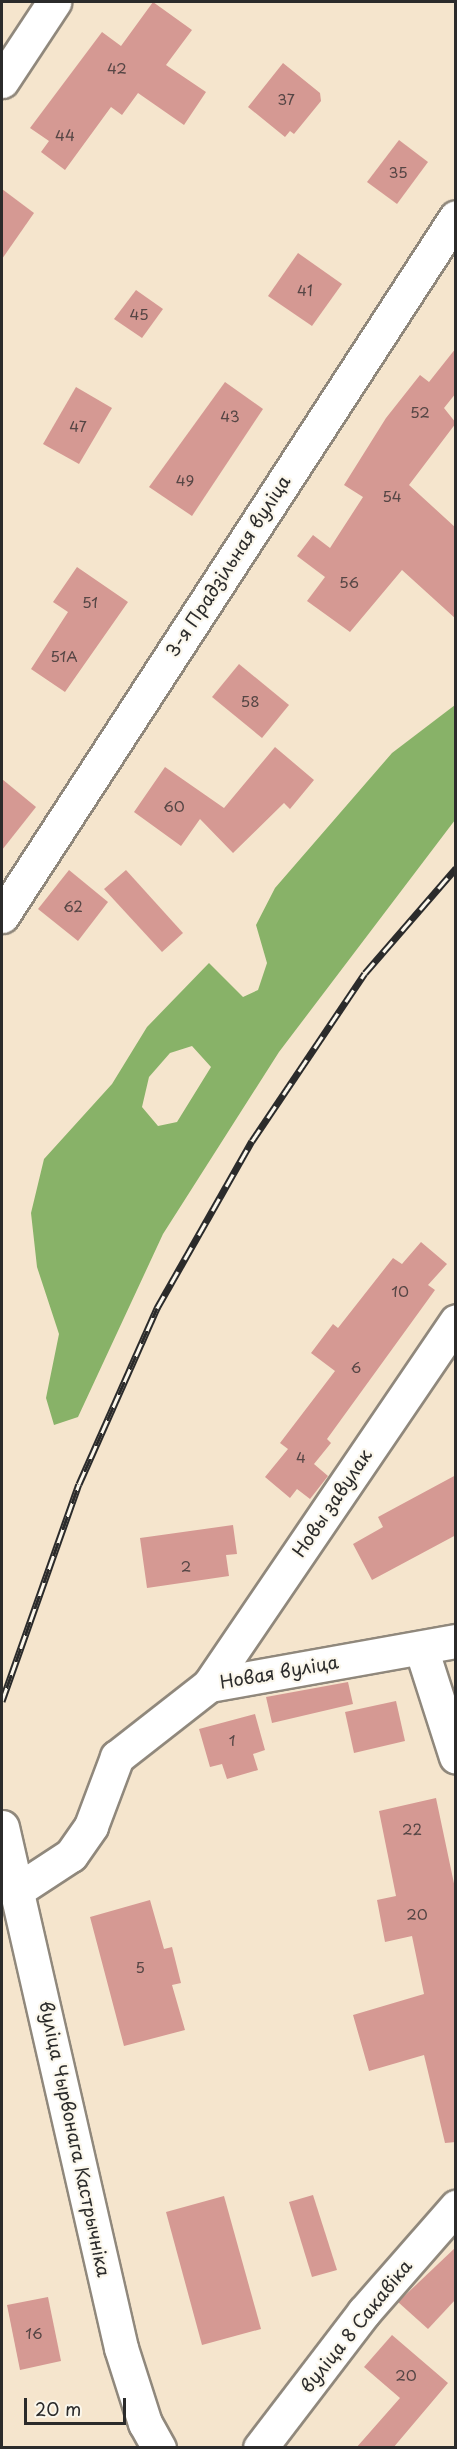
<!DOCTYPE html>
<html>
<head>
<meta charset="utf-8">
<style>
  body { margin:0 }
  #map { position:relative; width:457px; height:2449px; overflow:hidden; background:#f5e5cd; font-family:"Playpen Sans",sans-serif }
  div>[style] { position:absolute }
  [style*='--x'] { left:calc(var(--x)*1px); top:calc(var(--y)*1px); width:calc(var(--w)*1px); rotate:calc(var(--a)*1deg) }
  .forest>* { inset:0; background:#88b268 }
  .building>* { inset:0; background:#d59993 }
  .roads { filter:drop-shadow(2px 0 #90887c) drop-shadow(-2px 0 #90887c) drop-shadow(0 2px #90887c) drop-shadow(0 -2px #90887c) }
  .street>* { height:33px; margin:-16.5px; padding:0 16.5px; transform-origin:16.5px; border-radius:16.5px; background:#fff }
  .rail>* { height:7px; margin-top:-3.5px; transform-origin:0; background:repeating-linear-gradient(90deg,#fbf7ec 0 14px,#2b2b2b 0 28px); box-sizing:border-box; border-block:2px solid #2b2b2b }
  span { translate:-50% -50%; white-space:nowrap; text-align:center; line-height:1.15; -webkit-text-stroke:4.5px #fbf7ec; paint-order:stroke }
  .number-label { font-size:15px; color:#564645 }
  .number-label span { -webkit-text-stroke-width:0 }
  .street-label { font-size:18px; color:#2b2b2b }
  .frame { position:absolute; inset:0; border:3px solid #2b2b2b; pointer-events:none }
  .scale { position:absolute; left:24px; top:2398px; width:102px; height:27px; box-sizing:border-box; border:3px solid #2b2b2b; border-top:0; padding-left:8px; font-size:18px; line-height:21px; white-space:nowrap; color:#2b2b2b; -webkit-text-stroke:4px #fbf7ec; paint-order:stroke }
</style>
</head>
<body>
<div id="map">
  <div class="forest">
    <i style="clip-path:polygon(evenodd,455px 705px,455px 820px,279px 1052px,163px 1234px,78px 1417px,54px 1425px,46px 1398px,59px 1334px,37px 1267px,31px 1213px,44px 1159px,112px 1084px,147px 1027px,209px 963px,243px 997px,258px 990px,267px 963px,256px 925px,275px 888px,392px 753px,455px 705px,192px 1046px,211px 1067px,177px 1122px,158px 1126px,142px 1107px,149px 1077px,170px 1053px,192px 1046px)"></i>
  </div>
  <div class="building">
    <i style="clip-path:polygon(153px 2px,192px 30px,166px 65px,206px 92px,184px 125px,138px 93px,122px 115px,111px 107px,65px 170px,41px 152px,49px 141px,30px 128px,102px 32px,121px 46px)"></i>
    <i style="clip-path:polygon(283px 63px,320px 93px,321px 101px,294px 134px,290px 131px,285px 137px,248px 107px)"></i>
    <i style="clip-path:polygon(399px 140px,428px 162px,397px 204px,367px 182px)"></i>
    <i style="clip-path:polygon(2px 189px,34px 213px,2px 259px)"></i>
    <i style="clip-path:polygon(298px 253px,342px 284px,312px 326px,268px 296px)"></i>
    <i style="clip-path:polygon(136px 290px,163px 309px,142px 338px,114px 319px)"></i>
    <i style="clip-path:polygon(456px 348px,456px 393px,444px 408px,456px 423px,409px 485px,456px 528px,456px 619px,402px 570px,350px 632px,307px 601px,325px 577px,297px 556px,313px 535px,330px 548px,363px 497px,344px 485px,386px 418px,420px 375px,429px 382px)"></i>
    <i style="clip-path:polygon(225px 382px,263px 409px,192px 516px,149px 487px)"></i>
    <i style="clip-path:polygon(76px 387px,112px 408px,79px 464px,43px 444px)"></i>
    <i style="clip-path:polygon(77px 567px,128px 602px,65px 692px,31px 669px,68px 612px,53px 602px)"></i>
    <i style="clip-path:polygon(239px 664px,289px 705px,262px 738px,212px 697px)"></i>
    <i style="clip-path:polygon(275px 747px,314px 780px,290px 809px,284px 803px,233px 853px,200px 819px,181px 846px,134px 812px,165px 767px,224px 808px)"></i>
    <i style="clip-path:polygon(2px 779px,36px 807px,2px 850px)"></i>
    <i style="clip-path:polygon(69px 870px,108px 902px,78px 941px,38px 909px)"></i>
    <i style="clip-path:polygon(126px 870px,183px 933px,162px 952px,104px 889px)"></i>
    <i style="clip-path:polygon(421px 1242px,447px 1264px,428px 1285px,435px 1290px,327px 1439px,331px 1443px,314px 1464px,328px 1476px,310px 1499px,297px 1489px,290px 1498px,265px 1477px,288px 1449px,280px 1443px,335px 1371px,311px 1353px,333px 1324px,338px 1328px,393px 1258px,402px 1264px)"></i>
    <i style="clip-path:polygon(456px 1475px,456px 1535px,372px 1580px,353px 1544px,383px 1527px,378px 1517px)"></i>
    <i style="clip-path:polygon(233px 1525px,237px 1554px,226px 1555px,229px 1576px,147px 1588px,140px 1538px)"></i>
    <i style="clip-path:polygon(348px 1682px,353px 1704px,272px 1723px,266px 1697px)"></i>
    <i style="clip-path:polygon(396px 1701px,405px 1741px,354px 1753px,345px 1712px)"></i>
    <i style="clip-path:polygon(255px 1714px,265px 1750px,253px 1754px,258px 1770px,227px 1779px,222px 1764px,210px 1767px,199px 1729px)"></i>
    <i style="clip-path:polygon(436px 1798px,456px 1893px,456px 2142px,445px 2143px,424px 2055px,369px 2071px,353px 2015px,424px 1994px,412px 1936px,385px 1942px,377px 1900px,396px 1896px,379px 1811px)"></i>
    <i style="clip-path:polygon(150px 1900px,164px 1949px,172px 1947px,181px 1983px,172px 1985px,185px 2030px,124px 2046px,90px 1917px)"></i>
    <i style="clip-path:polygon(313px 2195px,337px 2270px,312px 2277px,289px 2202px)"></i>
    <i style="clip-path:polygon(224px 2196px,261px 2329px,202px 2345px,166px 2212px)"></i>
    <i style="clip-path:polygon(456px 2247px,456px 2299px,428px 2329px,398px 2302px)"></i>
    <i style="clip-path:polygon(48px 2297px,61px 2361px,20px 2370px,7px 2305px)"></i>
    <i style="clip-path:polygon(392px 2335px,448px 2383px,393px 2448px,356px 2448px,400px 2398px,364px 2367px)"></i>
  </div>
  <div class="roads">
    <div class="street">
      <i style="--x:2;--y:81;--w:95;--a:-56.6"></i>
      <i style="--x:2;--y:916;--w:833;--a:-57"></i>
      <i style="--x:421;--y:1648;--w:114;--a:72.2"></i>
      <i style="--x:209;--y:1685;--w:440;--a:-55.8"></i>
      <i style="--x:2;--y:1827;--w:534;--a:77.13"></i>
      <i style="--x:121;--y:2348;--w:79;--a:72.3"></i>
      <i style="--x:145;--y:2423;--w:29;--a:61"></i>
      <i style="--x:19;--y:1889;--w:62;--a:-33.2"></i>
      <i style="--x:71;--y:1855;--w:35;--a:-55"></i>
      <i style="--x:91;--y:1826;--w:74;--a:-69.4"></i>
      <i style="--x:117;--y:1757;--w:117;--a:-38"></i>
      <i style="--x:209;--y:1685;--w:251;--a:-10.1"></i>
      <i style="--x:260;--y:2448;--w:171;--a:-52.6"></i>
      <i style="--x:364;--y:2312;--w:140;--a:-48.8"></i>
    </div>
  </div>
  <div class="rail">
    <i style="--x:2;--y:1701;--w:230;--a:-70.5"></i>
    <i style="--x:79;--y:1484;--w:193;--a:-66.1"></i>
    <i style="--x:157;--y:1308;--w:192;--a:-60.4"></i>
    <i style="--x:252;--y:1141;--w:202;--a:-56.1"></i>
    <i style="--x:365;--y:973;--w:139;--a:-49.1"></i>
  </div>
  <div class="number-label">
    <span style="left:117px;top:68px">42</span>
    <span style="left:286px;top:99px">37</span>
    <span style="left:65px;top:135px">44</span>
    <span style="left:398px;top:172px">35</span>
    <span style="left:305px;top:290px">41</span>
    <span style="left:139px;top:314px">45</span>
    <span style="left:420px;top:412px">52</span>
    <span style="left:230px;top:416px">43</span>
    <span style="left:78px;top:426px">47</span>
    <span style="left:185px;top:480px">49</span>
    <span style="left:392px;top:496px">54</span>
    <span style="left:349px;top:582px">56</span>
    <span style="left:90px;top:602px">51</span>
    <span style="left:64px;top:656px">51А</span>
    <span style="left:250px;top:701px">58</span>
    <span style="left:174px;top:806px">60</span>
    <span style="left:73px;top:906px">62</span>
    <span style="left:400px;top:1291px">10</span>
    <span style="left:356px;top:1367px">6</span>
    <span style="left:301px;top:1457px">4</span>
    <span style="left:186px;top:1566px">2</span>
    <span style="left:232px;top:1740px">1</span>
    <span style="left:412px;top:1829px">22</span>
    <span style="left:417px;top:1914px">20</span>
    <span style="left:140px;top:1967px">5</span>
    <span style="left:34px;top:2333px">16</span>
    <span style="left:406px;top:2375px">20</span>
  </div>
  <div class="street-label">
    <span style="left:228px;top:566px;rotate:-57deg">3-я Прадзільная вуліца</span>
    <span style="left:332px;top:1503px;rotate:-56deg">Новы завулак</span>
    <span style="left:279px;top:1672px;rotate:-10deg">Новая вуліца</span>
    <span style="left:75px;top:2139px;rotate:78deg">вуліца Чырвонага Кастрычніка</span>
    <span style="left:356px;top:2326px;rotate:-51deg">вуліца 8 Сакавіка</span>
  </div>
  <div class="frame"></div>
  <div class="scale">20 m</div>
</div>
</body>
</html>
